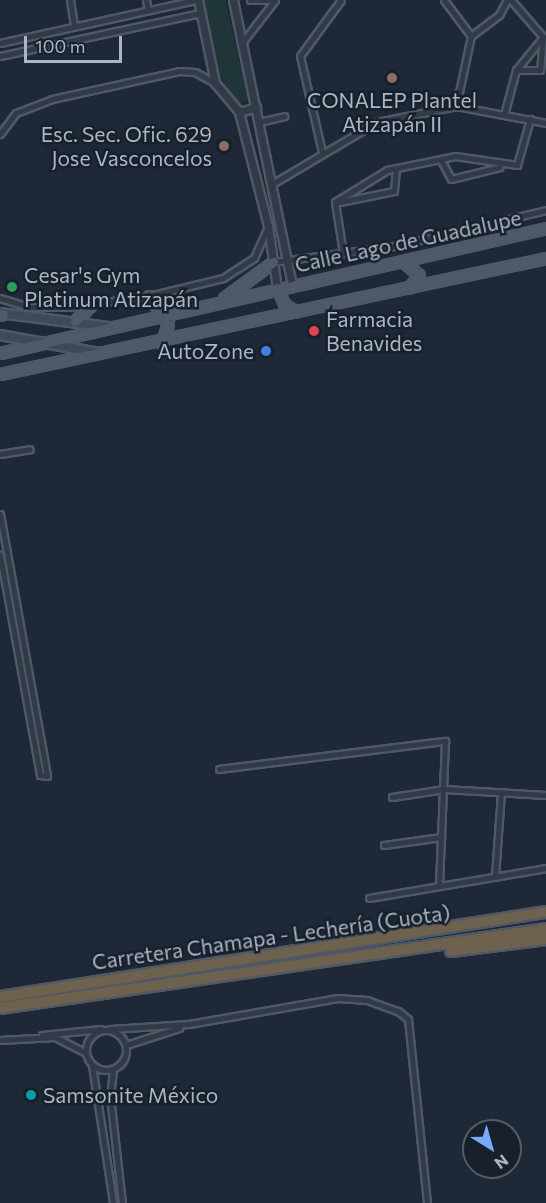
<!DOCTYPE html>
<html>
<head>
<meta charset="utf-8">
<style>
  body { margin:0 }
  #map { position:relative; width:546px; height:1203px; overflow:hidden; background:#1e2837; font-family:Commissioner,sans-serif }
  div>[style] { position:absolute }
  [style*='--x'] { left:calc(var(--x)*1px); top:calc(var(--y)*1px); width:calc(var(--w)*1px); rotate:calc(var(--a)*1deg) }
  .green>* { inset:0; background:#203538 }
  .roads { filter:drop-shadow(2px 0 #4f5866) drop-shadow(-2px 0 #4f5866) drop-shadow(0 2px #4f5866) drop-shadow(0 -2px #4f5866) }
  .minor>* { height:5px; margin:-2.5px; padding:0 2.5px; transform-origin:2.5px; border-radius:2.5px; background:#323a48 }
  .minor>.ring { margin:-2.5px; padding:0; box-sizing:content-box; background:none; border:5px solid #323a48; border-radius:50% }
  .tertiary>* { height:7px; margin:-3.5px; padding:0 3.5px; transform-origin:3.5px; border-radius:3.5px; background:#323a48 }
  .secondary>* { height:8px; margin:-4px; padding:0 4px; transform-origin:4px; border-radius:4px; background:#40495b }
  .primary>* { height:9px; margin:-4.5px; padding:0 4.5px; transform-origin:4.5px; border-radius:4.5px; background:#4f5968 }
  .motorway>* { height:10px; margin:-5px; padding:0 5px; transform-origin:5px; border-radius:5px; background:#6e624e }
  .dots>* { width:16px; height:16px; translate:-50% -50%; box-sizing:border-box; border:3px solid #18202c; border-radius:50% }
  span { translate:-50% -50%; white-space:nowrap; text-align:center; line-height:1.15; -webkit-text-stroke:5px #18202c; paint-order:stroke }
  .poi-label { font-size:21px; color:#acb5c5 }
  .right { translate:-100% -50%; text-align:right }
  .left { translate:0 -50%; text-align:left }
  .street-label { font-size:21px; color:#acb5c5 }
  .north { position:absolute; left:462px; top:1119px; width:60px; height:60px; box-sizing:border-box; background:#18202c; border:2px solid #535c69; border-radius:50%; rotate:143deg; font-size:16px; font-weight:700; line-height:24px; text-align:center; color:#acb5c5 }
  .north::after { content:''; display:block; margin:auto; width:21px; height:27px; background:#78a9fd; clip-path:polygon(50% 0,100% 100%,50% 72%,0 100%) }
  .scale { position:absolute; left:24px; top:36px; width:98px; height:27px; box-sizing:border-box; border:3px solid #acb5c5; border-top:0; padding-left:8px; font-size:18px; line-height:21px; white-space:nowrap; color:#acb5c5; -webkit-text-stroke:4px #18202c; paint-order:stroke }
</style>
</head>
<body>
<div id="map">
  <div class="green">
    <i style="clip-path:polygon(203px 0,225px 0,249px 100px,239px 103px,221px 79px)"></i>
  </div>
  <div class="roads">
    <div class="minor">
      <i style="--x:70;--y:0;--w:26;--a:81"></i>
      <i style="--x:146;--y:0;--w:10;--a:79"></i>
      <i style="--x:250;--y:0;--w:23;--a:0"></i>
      <i style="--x:444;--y:0;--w:45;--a:53.1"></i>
      <i style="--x:511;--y:0;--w:49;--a:49.1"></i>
      <i style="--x:543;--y:37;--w:33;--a:95"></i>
      <i style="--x:540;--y:70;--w:24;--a:180"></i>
      <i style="--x:0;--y:43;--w:200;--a:-12.4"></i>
      <i style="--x:241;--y:44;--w:56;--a:-52.3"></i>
      <i style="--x:0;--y:56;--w:205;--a:-12.1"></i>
      <i style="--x:456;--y:106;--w:72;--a:-77.9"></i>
      <i style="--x:471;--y:36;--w:35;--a:-37"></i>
      <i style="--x:499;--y:15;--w:17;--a:-62"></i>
      <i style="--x:504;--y:115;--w:47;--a:-75.1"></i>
      <i style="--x:516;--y:70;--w:43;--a:-50.7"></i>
      <i style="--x:259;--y:122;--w:26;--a:-13"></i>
      <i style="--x:0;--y:134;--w:26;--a:-53"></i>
      <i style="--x:16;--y:113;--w:39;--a:-21"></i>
      <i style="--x:52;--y:99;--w:130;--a:-12.4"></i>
      <i style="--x:179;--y:71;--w:16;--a:4"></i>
      <i style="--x:195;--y:72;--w:23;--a:29"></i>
      <i style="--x:322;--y:152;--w:98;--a:-102.9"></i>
      <i style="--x:300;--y:56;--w:69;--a:-53.8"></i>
      <i style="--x:441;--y:160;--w:21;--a:62"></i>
      <i style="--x:451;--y:179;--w:50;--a:-13.8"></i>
      <i style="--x:272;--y:184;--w:122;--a:-30.6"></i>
      <i style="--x:377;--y:122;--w:81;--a:-11.4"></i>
      <i style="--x:456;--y:106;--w:92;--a:10.7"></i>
      <i style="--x:335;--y:202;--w:61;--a:-31.6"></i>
      <i style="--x:387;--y:170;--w:69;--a:-11.6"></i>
      <i style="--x:455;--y:156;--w:63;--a:8.3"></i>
      <i style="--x:517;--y:165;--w:48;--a:-74.2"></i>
      <i style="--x:335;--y:202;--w:52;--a:81.1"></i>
      <i style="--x:340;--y:202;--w:55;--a:-11.5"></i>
      <i style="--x:394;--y:191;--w:23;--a:-85"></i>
      <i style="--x:273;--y:262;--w:123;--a:-7.5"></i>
      <i style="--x:395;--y:246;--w:155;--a:-13.4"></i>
      <i style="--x:0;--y:298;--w:31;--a:17"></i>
      <i style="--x:30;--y:307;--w:38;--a:0"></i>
      <i style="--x:68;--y:307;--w:82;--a:-7.7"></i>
      <i style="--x:149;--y:296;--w:76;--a:-13.7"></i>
      <i style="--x:223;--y:278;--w:37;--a:-33"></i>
      <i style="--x:254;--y:258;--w:34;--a:-66"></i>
      <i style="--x:0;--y:454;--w:30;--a:-9"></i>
      <i style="--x:0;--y:514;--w:266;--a:79.8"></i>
      <i style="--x:47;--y:776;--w:7;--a:-172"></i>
      <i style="--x:40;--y:775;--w:224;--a:-100.3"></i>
      <i style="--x:219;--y:769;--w:228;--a:-7.1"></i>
      <i style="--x:445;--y:741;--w:144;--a:92.4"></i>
      <i style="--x:392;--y:797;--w:53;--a:-8.7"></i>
      <i style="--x:444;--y:789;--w:102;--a:3.4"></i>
      <i style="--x:384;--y:845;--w:58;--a:-8"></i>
      <i style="--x:495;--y:876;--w:84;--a:-85.9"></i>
      <i style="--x:369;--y:898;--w:180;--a:-9.6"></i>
      <i style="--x:110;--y:1029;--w:79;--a:-3.6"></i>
      <i style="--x:189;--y:1024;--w:151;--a:-9.9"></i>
      <i style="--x:338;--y:998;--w:29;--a:4"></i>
      <i style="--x:367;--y:1000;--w:33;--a:20"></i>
      <i style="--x:398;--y:1011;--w:13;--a:39"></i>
      <i style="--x:408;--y:1019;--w:185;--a:84.1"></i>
      <i class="ring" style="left:86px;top:1030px;width:35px;height:35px"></i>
      <i style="--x:42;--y:1035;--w:59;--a:-5.8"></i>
      <i style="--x:0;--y:1040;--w:55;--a:-3.1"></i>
      <i style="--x:55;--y:1037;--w:34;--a:27"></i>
      <i style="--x:126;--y:1045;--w:56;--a:-17.8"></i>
      <i style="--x:92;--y:1065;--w:140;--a:81.3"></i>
      <i style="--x:113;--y:1069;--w:27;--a:96"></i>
      <i style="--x:110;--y:1096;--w:108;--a:83.6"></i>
    </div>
    <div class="tertiary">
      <i style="--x:198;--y:0;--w:85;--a:78.4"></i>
      <i style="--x:215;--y:83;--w:38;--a:50"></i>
      <i style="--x:239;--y:112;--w:118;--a:75.7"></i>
      <i style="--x:268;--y:226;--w:63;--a:81.7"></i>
      <i style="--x:233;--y:0;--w:291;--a:78.3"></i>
      <i style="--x:239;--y:112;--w:18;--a:-16"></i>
    </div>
    <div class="secondary">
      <i style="--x:0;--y:313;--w:109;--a:7.4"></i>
      <i style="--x:0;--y:335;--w:101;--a:10.3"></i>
    </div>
    <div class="primary">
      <i style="--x:405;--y:263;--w:18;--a:41"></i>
      <i style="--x:419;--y:275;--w:16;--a:128"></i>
      <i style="--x:277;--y:288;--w:17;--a:66"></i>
      <i style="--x:284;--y:304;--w:14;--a:34"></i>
      <i style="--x:149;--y:296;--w:34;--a:56"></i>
      <i style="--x:168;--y:324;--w:20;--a:110"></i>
      <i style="--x:224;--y:298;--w:61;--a:-36.3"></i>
      <i style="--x:0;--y:315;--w:3;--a:-18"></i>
      <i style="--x:75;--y:321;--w:25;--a:-45"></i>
      <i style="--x:0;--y:353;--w:560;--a:-12.89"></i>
      <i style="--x:0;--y:374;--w:558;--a:-11.99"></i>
    </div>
    <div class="motorway">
      <i style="--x:451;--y:951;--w:96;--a:-7.2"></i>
      <i style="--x:0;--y:997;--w:553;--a:-8.85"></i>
      <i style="--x:0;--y:1008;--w:552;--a:-8.23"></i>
    </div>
  </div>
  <div class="dots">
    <i style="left:392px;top:78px;background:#8d6e63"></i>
    <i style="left:224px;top:146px;background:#8d6e63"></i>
    <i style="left:12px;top:287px;background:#2e9e5b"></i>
    <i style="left:314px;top:331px;background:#e0444e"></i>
    <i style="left:266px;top:351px;background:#3f7fe0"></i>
    <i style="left:31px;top:1095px;background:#0f9aa8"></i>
  </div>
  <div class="poi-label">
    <span style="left:392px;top:112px">CONALEP Plantel<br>Atizapán II</span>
    <span class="right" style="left:212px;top:146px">Esc. Sec. Ofic. 629<br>Jose Vasconcelos</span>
    <span class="left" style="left:24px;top:287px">Cesar's Gym<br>Platinum Atizapán</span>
    <span class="left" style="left:326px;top:331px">Farmacia<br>Benavides</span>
    <span class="right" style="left:254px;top:351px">AutoZone</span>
    <span class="left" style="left:43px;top:1095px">Samsonite México</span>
  </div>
  <div class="street-label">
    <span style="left:408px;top:241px;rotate:-12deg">Calle Lago de Guadalupe</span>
    <span style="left:271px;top:937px;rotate:-8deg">Carretera Chamapa - Lechería (Cuota)</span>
  </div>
  <div class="north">N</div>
  <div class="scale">100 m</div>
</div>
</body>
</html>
